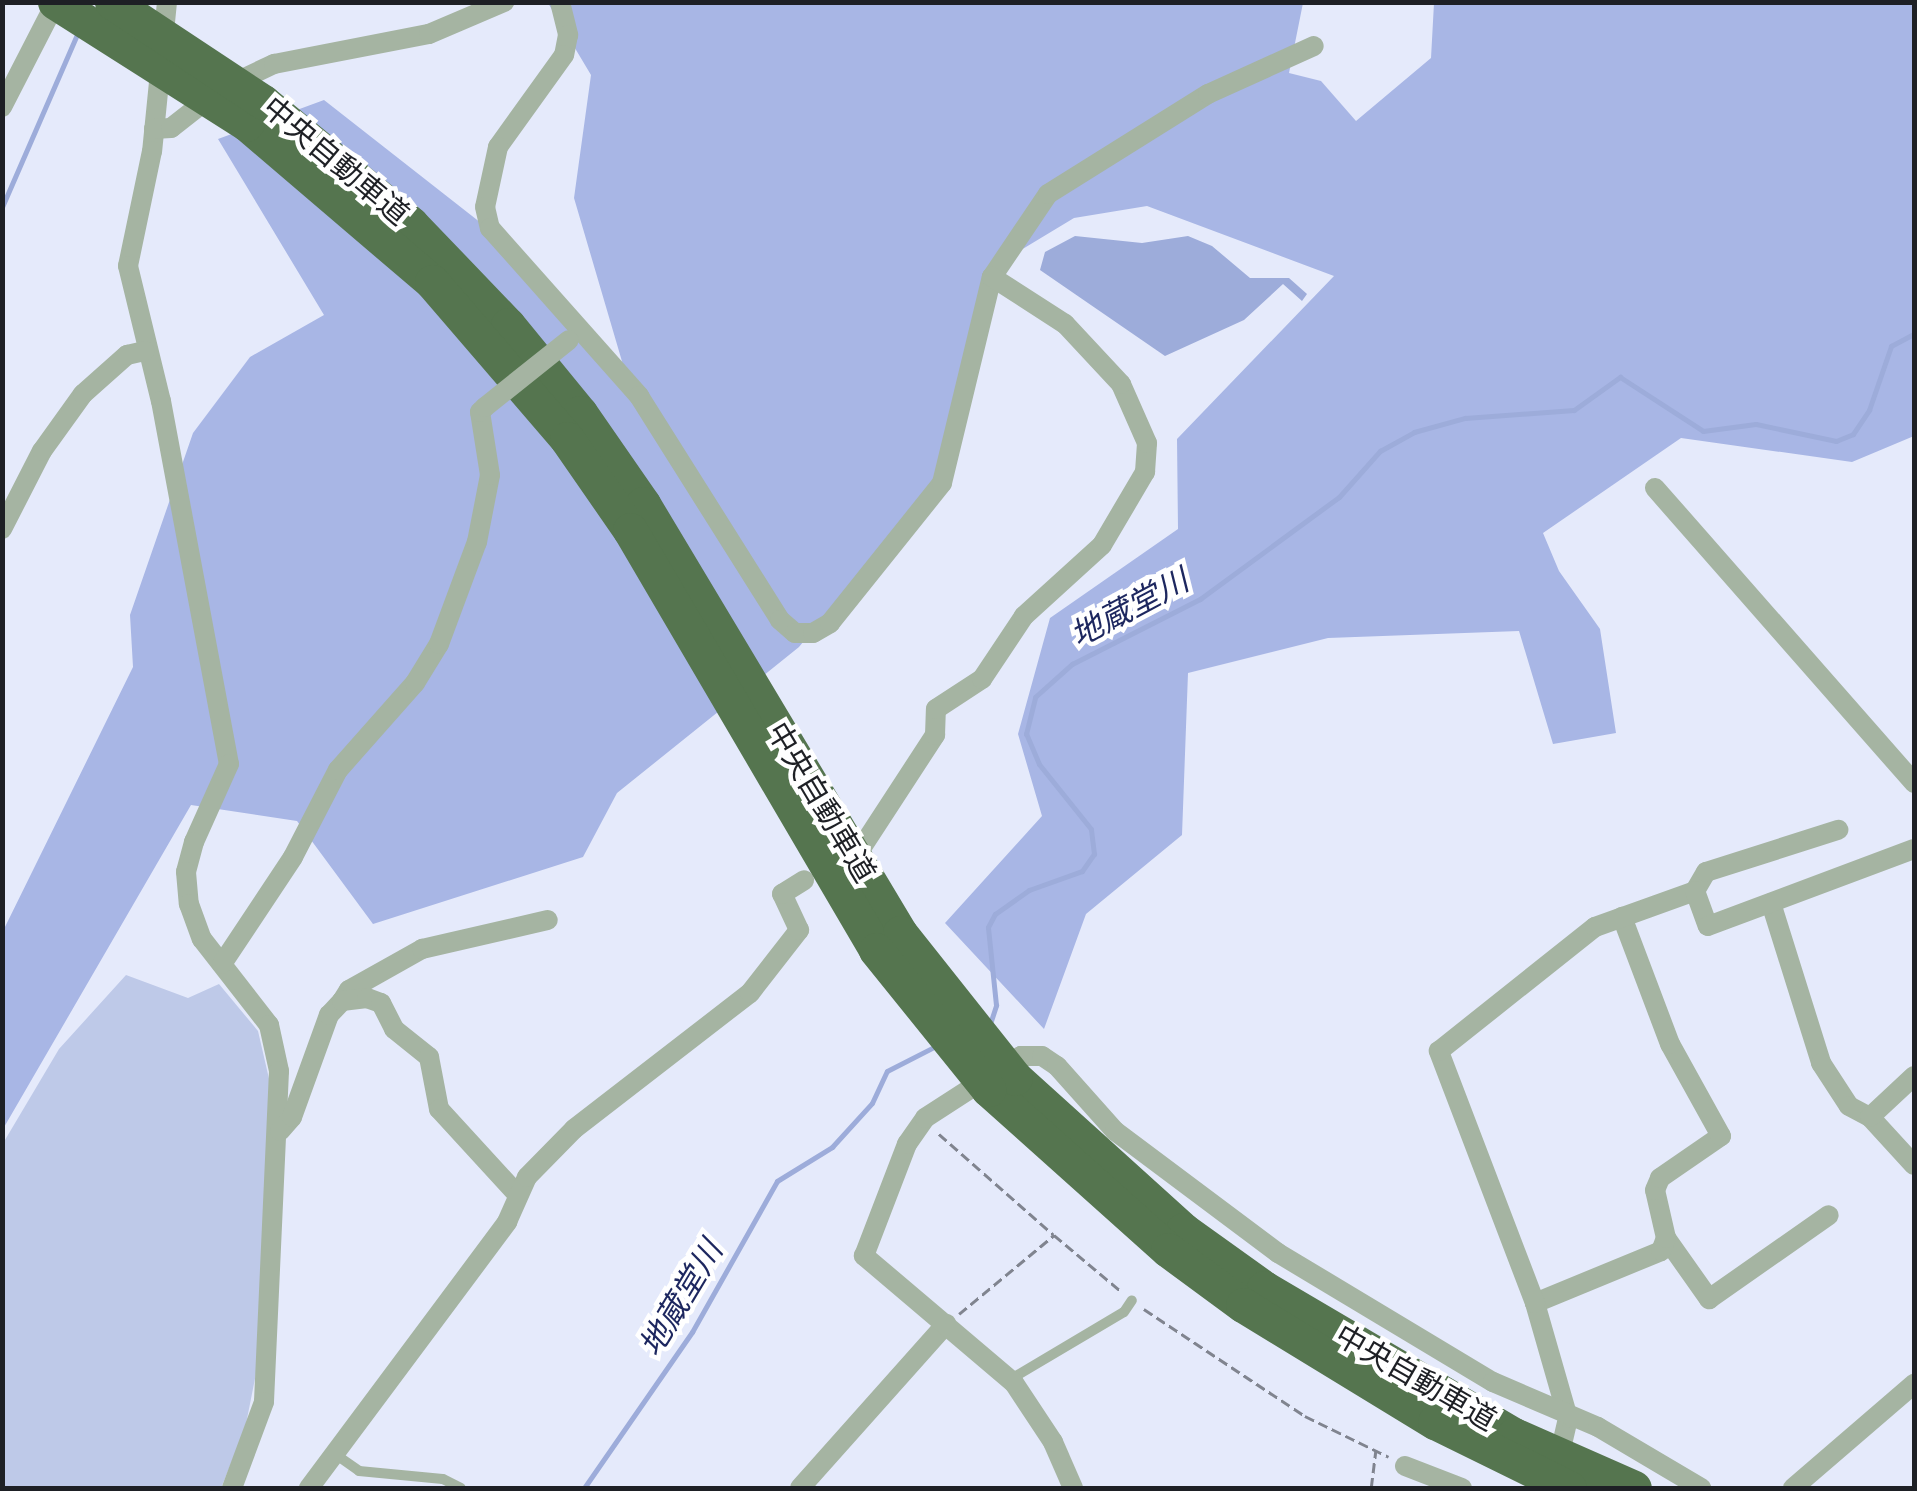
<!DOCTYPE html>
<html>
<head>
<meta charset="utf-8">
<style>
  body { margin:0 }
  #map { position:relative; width:1917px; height:1491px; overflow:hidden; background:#e5eafb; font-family:"Nunito Sans","Noto Sans JP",sans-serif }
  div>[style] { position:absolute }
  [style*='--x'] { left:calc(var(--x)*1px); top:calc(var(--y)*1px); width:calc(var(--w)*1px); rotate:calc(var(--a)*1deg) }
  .green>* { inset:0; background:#bec9e8 }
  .forest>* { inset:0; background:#a8b6e5 }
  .water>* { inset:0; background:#9dacda }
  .stream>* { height:5px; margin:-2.5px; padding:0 2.5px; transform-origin:2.5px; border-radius:2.5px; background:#9dacda }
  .path>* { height:2.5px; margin-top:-1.25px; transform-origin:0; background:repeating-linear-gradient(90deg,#80848f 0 10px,transparent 0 15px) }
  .service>* { height:10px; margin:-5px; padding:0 5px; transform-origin:5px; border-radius:5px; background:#a5b4a2 }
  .minor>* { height:20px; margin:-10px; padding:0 10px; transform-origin:10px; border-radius:10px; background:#a5b4a2 }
  .motorway>* { height:35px; margin:-17.5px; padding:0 17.5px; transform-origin:17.5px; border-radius:17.5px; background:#55754f }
  .minor-bridge>* { height:20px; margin:-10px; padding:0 10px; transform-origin:10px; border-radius:10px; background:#a5b4a2 }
  .motorway-bridge>* { height:35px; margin:-17.5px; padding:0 17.5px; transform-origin:17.5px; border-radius:17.5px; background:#55754f }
  span { translate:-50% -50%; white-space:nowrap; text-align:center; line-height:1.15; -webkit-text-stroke:9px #fff; paint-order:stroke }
  .street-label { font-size:30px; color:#1e2025 }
  .water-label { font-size:32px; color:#1d275f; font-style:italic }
  .frame { position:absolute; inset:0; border:5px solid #1e2025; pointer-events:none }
</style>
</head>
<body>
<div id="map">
  <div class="green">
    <i style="clip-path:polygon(126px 975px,188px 998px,219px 984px,258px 1031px,270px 1083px,265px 1328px,245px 1429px,221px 1488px,3px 1488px,2px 1145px,59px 1049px)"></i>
  </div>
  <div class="forest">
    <i style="clip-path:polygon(548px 3px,1303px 3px,1289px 73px,1321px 81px,1356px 121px,1431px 58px,1434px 3px,1914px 3px,1914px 436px,1852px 462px,1681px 438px,1543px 533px,1559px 571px,1600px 629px,1616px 733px,1553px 744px,1519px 631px,1328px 638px,1188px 673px,1182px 835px,1086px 914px,1044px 1029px,945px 923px,1042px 816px,1018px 734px,1050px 618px,1178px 529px,1177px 439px,1334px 276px,1147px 206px,1074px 218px,991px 268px,939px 475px,799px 647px,617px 793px,583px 857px,373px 924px,297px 821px,191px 805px,3px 1129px,3px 931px,133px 667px,130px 615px,193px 433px,250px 357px,324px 315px,218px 139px,324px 100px,481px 223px,626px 375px,574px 198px,591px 75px)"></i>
  </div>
  <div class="water">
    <i style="clip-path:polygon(1075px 236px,1142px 243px,1188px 236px,1212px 246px,1250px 278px,1289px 278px,1307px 294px,1302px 301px,1283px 284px,1244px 320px,1165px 356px,1040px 270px,1045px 252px)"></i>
  </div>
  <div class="stream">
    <i style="--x:2;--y:207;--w:191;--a:-66.5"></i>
    <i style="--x:990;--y:1024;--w:20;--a:-72"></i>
    <i style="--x:996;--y:1005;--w:78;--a:-95.9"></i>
    <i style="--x:988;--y:927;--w:15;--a:-62"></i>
    <i style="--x:995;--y:914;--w:42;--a:-35.2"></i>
    <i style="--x:1029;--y:890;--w:56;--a:-19.7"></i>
    <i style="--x:1082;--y:871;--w:21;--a:-55"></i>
    <i style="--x:1094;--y:854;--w:25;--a:-97"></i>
    <i style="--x:1091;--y:829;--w:83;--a:-128.7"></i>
    <i style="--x:1039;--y:764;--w:33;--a:-113"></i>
    <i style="--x:1026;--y:734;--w:38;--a:-76"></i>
    <i style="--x:1035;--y:697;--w:50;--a:-41.7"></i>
    <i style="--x:1072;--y:664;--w:144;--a:-26.9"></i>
    <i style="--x:1200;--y:599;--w:172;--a:-36.3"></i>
    <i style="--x:1339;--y:497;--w:62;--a:-48.3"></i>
    <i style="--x:1380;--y:451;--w:39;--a:-29"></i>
    <i style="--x:1414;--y:432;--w:53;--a:-15.4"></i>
    <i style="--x:1465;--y:418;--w:109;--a:-4.2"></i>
    <i style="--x:1574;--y:410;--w:57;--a:-35.7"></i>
    <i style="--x:1620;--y:377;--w:99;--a:33"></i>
    <i style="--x:1703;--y:431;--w:53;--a:-7.5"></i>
    <i style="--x:1756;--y:424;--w:82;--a:12"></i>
    <i style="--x:1836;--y:441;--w:18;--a:-22"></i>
    <i style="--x:1853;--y:434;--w:29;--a:-56"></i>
    <i style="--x:1869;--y:410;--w:68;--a:-71"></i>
    <i style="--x:1891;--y:346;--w:26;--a:-28"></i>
    <i style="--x:584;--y:1488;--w:190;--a:-55.3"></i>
    <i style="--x:692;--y:1332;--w:173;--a:-60.6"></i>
    <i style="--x:777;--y:1181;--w:65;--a:-31.7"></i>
    <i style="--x:832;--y:1147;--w:59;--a:-47.7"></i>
    <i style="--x:872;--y:1103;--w:35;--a:-65"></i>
    <i style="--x:887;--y:1071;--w:53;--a:-27.1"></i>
  </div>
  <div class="path">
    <i style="--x:939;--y:1134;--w:152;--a:41.3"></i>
    <i style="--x:1144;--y:1309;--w:193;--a:33.6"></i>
    <i style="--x:1305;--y:1416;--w:93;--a:26"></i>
    <i style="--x:959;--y:1314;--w:124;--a:-39.7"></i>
    <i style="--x:1054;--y:1235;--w:89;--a:40"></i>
    <i style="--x:1371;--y:1488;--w:38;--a:-83"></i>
  </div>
  <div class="service">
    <i style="--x:1011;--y:1379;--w:131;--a:-30.7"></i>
    <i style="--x:1124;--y:1312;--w:14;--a:-56"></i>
    <i style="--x:335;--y:1454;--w:29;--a:35"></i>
    <i style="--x:359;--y:1471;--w:84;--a:5.4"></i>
    <i style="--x:443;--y:1479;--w:20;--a:27"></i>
  </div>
  <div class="minor">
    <i style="--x:167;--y:2;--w:150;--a:95.7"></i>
    <i style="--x:152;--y:151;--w:117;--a:101.8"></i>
    <i style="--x:128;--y:266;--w:139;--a:76.3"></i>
    <i style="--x:161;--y:401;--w:369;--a:79.4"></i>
    <i style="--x:229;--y:764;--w:85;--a:114.2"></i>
    <i style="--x:194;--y:842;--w:31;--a:105"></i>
    <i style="--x:186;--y:872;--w:32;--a:85"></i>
    <i style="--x:189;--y:904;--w:37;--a:70"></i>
    <i style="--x:202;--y:939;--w:109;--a:52.1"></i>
    <i style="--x:269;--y:1025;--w:47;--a:77.7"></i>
    <i style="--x:279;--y:1071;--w:331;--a:92.6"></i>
    <i style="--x:264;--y:1402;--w:92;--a:110.4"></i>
    <i style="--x:560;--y:2;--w:34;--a:76"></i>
    <i style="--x:568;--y:35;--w:20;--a:101"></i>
    <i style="--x:564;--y:55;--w:113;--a:125.7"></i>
    <i style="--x:498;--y:147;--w:61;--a:102.2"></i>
    <i style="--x:485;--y:207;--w:22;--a:77"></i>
    <i style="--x:490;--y:228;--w:225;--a:48.4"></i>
    <i style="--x:639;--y:396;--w:265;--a:57.8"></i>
    <i style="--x:780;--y:620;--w:20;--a:41"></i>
    <i style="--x:795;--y:633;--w:18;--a:0"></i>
    <i style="--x:813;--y:633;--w:20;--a:-30"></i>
    <i style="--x:830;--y:623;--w:179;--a:-51.3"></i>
    <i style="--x:942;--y:483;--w:212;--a:-76.4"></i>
    <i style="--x:992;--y:277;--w:100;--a:-56"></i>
    <i style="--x:1048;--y:194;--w:189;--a:-32"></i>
    <i style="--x:1208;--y:94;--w:116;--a:-24.4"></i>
    <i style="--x:2;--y:107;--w:118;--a:-62.8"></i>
    <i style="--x:154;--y:129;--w:17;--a:-3"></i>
    <i style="--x:171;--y:128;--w:63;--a:-38"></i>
    <i style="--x:221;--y:89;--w:59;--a:-25.3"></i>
    <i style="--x:274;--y:64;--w:158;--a:-11"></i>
    <i style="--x:429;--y:34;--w:82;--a:-23.1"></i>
    <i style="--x:1655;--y:488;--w:393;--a:48.7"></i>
    <i style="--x:2;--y:529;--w:88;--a:-62.9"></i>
    <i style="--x:42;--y:451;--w:70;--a:-54.3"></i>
    <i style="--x:83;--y:394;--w:59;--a:-41.6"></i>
    <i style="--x:127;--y:355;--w:18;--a:-13"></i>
    <i style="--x:862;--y:847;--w:134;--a:-56.9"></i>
    <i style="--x:935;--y:735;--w:26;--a:-88"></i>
    <i style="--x:936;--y:709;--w:55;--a:-33.1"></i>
    <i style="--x:982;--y:679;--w:76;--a:-56.3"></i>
    <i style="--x:1024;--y:616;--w:105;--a:-42.3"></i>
    <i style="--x:1102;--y:545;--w:85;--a:-59.5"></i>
    <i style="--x:1145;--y:472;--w:29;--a:-86"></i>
    <i style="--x:1147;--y:443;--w:64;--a:-113.8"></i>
    <i style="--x:1121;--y:384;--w:82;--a:-133"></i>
    <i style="--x:1065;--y:324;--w:87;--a:-147.2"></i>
    <i style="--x:1695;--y:891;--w:22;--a:-60"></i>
    <i style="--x:1706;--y:872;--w:139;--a:-17.7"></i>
    <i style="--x:1771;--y:903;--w:168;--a:72.6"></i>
    <i style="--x:1821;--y:1063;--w:51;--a:56.9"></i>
    <i style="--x:1849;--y:1106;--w:24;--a:28"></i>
    <i style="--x:1870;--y:1117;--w:65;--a:47.5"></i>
    <i style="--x:222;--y:964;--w:128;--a:-56.4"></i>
    <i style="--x:293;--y:857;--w:98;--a:-62.7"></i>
    <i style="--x:338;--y:770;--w:116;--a:-48.5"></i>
    <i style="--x:415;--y:683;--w:46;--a:-58.4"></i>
    <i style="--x:439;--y:644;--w:109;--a:-69.6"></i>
    <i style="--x:477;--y:542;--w:68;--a:-79"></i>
    <i style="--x:490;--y:475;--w:64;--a:-99"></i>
    <i style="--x:480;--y:412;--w:7;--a:-45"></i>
    <i style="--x:342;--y:1001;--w:13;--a:-58"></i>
    <i style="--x:349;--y:990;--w:84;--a:-29.3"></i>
    <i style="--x:422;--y:949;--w:129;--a:-13"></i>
    <i style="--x:1870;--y:1117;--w:60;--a:-43"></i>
    <i style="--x:280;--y:1131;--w:18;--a:-49"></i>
    <i style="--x:292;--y:1117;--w:109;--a:-70.1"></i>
    <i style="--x:329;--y:1015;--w:19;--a:-47"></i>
    <i style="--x:342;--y:1001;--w:25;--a:-7"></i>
    <i style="--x:367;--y:998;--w:15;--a:20"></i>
    <i style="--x:381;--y:1003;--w:29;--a:63"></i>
    <i style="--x:394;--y:1029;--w:45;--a:38.7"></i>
    <i style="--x:429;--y:1057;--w:53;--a:79.1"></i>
    <i style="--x:439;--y:1109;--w:113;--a:47.5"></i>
    <i style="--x:1666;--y:1238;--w:75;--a:54.8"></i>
    <i style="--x:1709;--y:1299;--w:146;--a:-35"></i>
    <i style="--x:1535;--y:1303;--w:136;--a:-22.4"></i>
    <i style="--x:1661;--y:1251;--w:14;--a:-69"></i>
    <i style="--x:1666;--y:1238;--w:49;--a:-102.9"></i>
    <i style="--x:1655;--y:1190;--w:13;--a:-67"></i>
    <i style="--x:1660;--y:1178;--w:74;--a:-34.5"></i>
    <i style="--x:1721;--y:1136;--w:105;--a:-119"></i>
    <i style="--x:1670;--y:1044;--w:136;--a:-110.7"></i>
    <i style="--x:1563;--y:1440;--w:23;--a:-77"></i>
    <i style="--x:1568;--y:1418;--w:120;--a:-106"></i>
    <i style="--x:1535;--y:1303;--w:270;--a:-110.9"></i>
    <i style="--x:1439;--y:1051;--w:199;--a:-38.5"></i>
    <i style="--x:1595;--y:927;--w:106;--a:-19.8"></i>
    <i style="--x:1695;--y:891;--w:37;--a:70"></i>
    <i style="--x:1708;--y:926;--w:220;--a:-20.5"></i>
    <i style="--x:1405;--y:1466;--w:61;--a:21.1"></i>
    <i style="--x:309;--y:1488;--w:332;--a:-53.3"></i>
    <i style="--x:507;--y:1222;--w:49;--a:-66"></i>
    <i style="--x:527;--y:1177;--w:67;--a:-45.6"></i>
    <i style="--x:574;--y:1129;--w:222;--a:-37.7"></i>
    <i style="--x:750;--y:993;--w:80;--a:-52.1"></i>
    <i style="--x:799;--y:930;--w:40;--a:-115"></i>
    <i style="--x:782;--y:894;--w:26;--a:-32"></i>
    <i style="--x:800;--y:1488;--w:220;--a:-48.3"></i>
    <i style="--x:1073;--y:1488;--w:50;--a:-113.5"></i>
    <i style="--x:1053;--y:1442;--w:71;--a:-123.5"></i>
    <i style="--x:1014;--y:1383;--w:197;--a:-139.7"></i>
    <i style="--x:864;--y:1256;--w:120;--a:-69"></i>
    <i style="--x:907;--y:1144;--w:32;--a:-55"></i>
    <i style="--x:925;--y:1118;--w:114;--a:-32.9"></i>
    <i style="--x:1021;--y:1056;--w:21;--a:0"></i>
    <i style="--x:1042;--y:1056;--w:18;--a:34"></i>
    <i style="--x:1057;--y:1066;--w:87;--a:48.3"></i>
    <i style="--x:1115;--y:1131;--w:204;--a:36.8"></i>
    <i style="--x:1278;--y:1253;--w:251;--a:31"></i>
    <i style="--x:1493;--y:1382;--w:114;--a:23.2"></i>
    <i style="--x:1598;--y:1427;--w:120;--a:30.6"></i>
    <i style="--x:1793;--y:1488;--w:160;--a:-40.7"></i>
  </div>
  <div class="motorway">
    <i style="--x:263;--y:102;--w:192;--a:39.5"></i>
    <i style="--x:411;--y:224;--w:140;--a:46.2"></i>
    <i style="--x:508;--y:325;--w:114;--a:50.7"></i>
    <i style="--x:580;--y:413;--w:111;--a:55.3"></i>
    <i style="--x:643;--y:504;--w:500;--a:59.08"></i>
    <i style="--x:247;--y:124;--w:243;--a:40.5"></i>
    <i style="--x:432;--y:282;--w:207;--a:49.3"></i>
    <i style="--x:567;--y:439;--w:111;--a:55.3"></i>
    <i style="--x:630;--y:530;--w:487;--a:59.6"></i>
    <i style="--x:1015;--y:1078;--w:227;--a:42.1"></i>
    <i style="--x:1183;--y:1230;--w:100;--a:35.6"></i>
    <i style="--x:1264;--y:1288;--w:290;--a:30.5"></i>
    <i style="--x:1514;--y:1435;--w:131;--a:23.8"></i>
    <i style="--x:988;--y:1089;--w:241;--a:41.8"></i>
    <i style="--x:1168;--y:1250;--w:93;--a:36.3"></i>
    <i style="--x:1243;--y:1305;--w:225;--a:31.4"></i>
    <i style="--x:1435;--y:1422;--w:149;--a:26.2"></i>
  </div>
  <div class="minor-bridge">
    <i style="--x:485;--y:407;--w:107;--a:-38.6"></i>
  </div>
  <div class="motorway-bridge">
    <i style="--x:55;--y:2;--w:227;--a:32.4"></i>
    <i style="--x:112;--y:2;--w:181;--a:33.5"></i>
    <i style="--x:900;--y:933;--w:185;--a:51.6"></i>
    <i style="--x:876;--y:950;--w:179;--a:51.1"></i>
  </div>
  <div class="street-label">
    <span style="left:335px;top:162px;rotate:40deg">中央自動車道</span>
    <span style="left:820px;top:803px;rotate:59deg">中央自動車道</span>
    <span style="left:1415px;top:1379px;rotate:30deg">中央自動車道</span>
  </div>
  <div class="water-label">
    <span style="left:1130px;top:609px;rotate:-28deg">地蔵堂川</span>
    <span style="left:682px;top:1299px;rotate:-59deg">地蔵堂川</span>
  </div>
  <div class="frame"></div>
</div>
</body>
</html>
